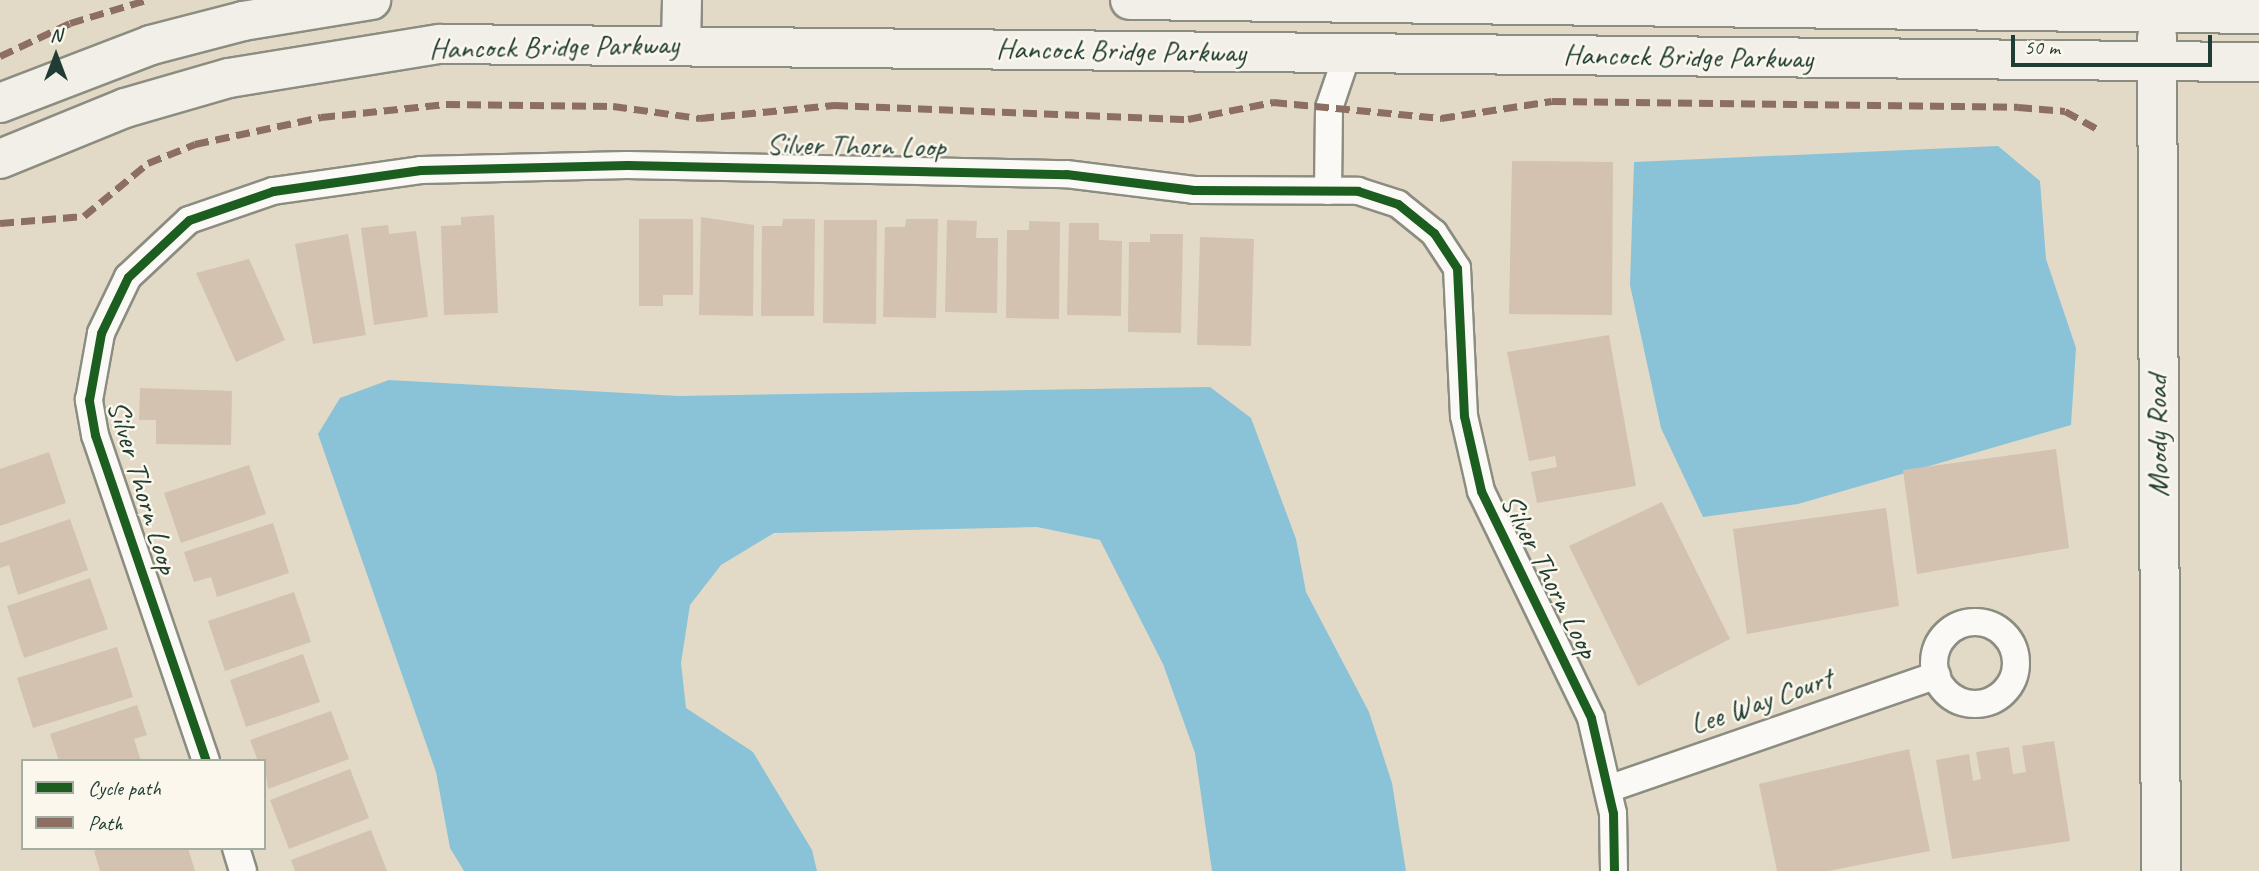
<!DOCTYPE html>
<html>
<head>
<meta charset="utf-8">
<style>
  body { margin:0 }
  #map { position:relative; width:2259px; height:871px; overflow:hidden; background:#e2dac6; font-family:Caveat,sans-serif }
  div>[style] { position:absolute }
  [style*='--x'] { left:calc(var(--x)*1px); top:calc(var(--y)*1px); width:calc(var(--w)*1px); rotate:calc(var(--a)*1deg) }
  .water>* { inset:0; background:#8ac2d8 }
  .building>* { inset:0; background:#d3c2b0 }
  .roads { filter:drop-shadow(2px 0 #8c8d81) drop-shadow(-2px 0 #8c8d81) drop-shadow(0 2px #8c8d81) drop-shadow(0 -2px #8c8d81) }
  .street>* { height:26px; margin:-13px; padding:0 13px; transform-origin:13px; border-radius:13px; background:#fbf9f6 }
  .street>.ring { margin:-13px; padding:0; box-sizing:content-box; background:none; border:26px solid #fbf9f6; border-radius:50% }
  .secondary>* { height:38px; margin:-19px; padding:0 19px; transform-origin:19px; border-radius:19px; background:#f2efe8 }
  .quiet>* { height:7px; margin-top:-3.5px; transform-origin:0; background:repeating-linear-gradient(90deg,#8d6e63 0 14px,transparent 0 21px) }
  .cycleway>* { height:9px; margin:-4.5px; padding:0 4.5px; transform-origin:4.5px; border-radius:4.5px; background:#1b5e20 }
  span { translate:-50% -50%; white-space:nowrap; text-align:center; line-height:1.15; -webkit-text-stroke:5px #fbf7ec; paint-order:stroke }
  .street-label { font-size:30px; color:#1f3d34 }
  .legend { position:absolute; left:21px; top:759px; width:245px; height:91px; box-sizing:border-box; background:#fbf7ec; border:2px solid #a3ada2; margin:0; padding:9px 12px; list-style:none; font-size:21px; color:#1f3d34 }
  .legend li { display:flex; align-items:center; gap:14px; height:35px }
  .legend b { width:35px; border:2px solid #a3ada2 }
  .north { position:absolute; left:21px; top:21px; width:70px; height:70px; -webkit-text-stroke:5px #fbf7ec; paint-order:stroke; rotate:0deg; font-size:19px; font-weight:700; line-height:28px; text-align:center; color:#1f3d34 }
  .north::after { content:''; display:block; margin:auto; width:24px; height:32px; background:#1f3d34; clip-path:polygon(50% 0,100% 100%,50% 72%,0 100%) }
  .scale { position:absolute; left:2011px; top:35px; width:201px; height:32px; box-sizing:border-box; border:4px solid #1f3d34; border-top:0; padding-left:9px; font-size:21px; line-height:24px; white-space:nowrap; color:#1f3d34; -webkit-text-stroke:5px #fbf7ec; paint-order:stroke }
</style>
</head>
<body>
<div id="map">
  <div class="water">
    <i style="clip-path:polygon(1998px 146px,2040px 181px,2046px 259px,2076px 348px,2071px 425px,1798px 504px,1703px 517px,1661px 428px,1630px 285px,1634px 162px)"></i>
    <i style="clip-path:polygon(389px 380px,679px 396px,1210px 387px,1251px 418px,1296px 539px,1306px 592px,1369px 712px,1392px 783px,1406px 871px,1212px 871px,1195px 753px,1163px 664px,1100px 540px,1037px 527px,774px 533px,721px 565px,690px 605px,681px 663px,686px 708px,753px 752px,812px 850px,817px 871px,464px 871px,450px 848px,436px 772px,318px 434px,340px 398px)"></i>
  </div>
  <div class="building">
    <i style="clip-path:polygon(1512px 161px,1613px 162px,1612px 315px,1509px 314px)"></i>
    <i style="clip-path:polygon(494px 215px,498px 313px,444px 315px,441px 226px,461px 225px,461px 217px)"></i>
    <i style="clip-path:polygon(701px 217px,754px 225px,753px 316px,699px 315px)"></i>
    <i style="clip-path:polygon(639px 219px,693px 219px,693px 295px,663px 295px,663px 306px,639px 306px)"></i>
    <i style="clip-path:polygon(783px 219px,815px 219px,814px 316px,761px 316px,762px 226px,782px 226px)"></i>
    <i style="clip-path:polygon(906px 219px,938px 219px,936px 318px,883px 317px,885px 227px,905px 227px)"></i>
    <i style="clip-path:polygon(824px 220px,877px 220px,876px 324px,823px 323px)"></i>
    <i style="clip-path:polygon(947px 220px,977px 221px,976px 238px,998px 238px,997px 313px,945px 312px)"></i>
    <i style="clip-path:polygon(1029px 221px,1060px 222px,1059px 319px,1006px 318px,1007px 230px,1029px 230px)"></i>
    <i style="clip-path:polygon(1069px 223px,1099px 223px,1099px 240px,1122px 241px,1121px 316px,1067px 315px)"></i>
    <i style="clip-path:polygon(388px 225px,389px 234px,416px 231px,428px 317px,374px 325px,361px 228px)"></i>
    <i style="clip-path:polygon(348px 234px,366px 335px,313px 344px,295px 244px)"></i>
    <i style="clip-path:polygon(1150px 234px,1183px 234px,1181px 333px,1128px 332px,1129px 242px,1150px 242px)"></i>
    <i style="clip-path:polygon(1200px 237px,1254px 239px,1251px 346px,1197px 345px)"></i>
    <i style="clip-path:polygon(249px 259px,285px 340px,236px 362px,196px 273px)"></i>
    <i style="clip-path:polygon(1609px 335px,1636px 486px,1537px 503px,1531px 472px,1557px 467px,1555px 456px,1529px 461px,1507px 352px)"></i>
    <i style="clip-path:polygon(140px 388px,232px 391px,231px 445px,156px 444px,156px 420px,139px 420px)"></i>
    <i style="clip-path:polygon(2056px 449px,2069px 548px,1917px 574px,1903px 470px)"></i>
    <i style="clip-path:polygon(49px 452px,66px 503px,0 526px,0 469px)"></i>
    <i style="clip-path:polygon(249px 465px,266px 514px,181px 543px,164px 493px)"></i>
    <i style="clip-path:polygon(1662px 502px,1730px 639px,1638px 686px,1569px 546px)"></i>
    <i style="clip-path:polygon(1886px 508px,1899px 606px,1747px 634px,1733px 529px)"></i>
    <i style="clip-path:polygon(70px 519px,88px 570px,18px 595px,9px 565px,0 568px,0 543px)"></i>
    <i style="clip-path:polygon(273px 523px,289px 573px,217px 597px,211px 577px,194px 582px,184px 552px)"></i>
    <i style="clip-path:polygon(90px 578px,108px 629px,24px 658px,7px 606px)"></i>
    <i style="clip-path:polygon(294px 592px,311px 642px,225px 671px,208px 621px)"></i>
    <i style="clip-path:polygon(117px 647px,133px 697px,33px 728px,17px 678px)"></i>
    <i style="clip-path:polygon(303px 654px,320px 702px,246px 727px,230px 680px)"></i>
    <i style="clip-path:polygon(137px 705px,147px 735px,134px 739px,141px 761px,59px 761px,50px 734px)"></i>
    <i style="clip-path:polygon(331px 711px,349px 759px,268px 789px,264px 761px,258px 761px,250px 740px)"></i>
    <i style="clip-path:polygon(2054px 741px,2070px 841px,1952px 859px,1936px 760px,1969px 754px,1973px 781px,1981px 779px,1976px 752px,2009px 747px,2013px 774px,2026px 772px,2022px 746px)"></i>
    <i style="clip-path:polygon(1909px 749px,1930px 851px,1828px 871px,1777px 871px,1759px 784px)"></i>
    <i style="clip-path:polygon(350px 769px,369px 818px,289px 849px,270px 800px)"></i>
    <i style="clip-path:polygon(371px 830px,387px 871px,295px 871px,291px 860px)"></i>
    <i style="clip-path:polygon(103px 848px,188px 848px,195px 871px,100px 871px,94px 851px)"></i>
  </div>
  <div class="roads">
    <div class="street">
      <i style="--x:1328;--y:191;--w:83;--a:-89.3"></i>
      <i style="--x:1329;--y:108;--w:59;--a:-71.3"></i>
      <i class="ring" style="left:1934px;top:622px;width:56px;height:56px"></i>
      <i style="--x:206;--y:761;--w:344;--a:-108.8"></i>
      <i style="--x:95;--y:435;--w:36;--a:-100"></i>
      <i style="--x:89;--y:400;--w:68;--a:-79.8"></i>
      <i style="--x:101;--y:333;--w:62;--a:-64.3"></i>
      <i style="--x:128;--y:277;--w:83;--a:-43.1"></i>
      <i style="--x:189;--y:220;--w:89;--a:-19"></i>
      <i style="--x:273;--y:191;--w:149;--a:-8.1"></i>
      <i style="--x:421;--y:170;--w:206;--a:-1.4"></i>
      <i style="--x:627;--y:165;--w:439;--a:1.2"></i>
      <i style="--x:1066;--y:174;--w:129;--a:7.1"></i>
      <i style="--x:1194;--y:190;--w:164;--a:0.3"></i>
      <i style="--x:1358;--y:191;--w:42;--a:18"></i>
      <i style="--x:1398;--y:204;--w:46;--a:38.9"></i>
      <i style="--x:1434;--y:233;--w:42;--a:56.7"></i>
      <i style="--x:1457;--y:268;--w:148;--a:87.3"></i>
      <i style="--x:1464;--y:416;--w:77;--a:77.2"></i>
      <i style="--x:1481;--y:491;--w:252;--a:64.1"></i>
      <i style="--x:1591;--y:718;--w:98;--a:77"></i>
      <i style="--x:1613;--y:813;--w:58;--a:89"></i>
      <i style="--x:1608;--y:789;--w:348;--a:-19.1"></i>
      <i style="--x:236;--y:848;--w:24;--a:73"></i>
    </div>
    <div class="secondary">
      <i style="--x:1130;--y:0;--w:1129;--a:0.71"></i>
      <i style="--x:2157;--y:37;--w:834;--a:89.73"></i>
      <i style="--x:681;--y:44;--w:44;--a:-88.7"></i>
      <i style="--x:0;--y:103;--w:162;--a:-21"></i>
      <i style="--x:151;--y:45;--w:95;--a:-14.6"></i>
      <i style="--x:243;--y:21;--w:130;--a:-9.3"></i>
      <i style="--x:0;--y:159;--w:135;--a:-22.2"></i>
      <i style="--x:125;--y:108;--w:108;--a:-16.1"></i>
      <i style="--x:229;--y:78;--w:214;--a:-9.2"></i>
      <i style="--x:440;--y:44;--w:1819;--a:0.57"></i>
    </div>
  </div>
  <div class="quiet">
    <i style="--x:0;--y:56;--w:77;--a:-25.2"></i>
    <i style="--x:70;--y:23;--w:79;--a:-16.8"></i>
    <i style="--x:0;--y:223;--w:84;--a:-4.8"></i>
    <i style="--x:84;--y:216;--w:83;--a:-39.6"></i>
    <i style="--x:148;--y:163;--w:51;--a:-22"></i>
    <i style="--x:195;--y:144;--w:129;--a:-12.1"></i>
    <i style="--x:321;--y:117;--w:126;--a:-5.9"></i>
    <i style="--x:446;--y:104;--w:167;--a:0.7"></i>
    <i style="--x:613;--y:106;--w:88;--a:7.9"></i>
    <i style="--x:700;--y:118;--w:135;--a:-5.5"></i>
    <i style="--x:834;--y:105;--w:354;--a:2.3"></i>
    <i style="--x:1188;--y:119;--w:87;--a:-11.3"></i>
    <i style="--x:1273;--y:102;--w:169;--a:5.4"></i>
    <i style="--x:1441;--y:118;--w:112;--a:-8.7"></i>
    <i style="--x:1552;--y:101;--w:466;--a:0.7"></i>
    <i style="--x:2018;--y:107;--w:47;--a:4.9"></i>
    <i style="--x:2065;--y:111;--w:38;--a:29"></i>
  </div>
  <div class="cycleway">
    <i style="--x:206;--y:761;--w:344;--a:-108.8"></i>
    <i style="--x:95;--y:435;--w:36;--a:-100"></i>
    <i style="--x:89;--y:400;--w:68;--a:-79.8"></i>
    <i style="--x:101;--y:333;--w:62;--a:-64.3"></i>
    <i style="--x:128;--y:277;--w:83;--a:-43.1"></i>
    <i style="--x:189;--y:220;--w:89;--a:-19"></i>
    <i style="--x:273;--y:191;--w:149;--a:-8.1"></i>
    <i style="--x:421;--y:170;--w:206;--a:-1.4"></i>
    <i style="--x:627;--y:165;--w:439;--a:1.2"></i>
    <i style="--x:1066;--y:174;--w:129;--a:7.1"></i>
    <i style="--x:1194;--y:190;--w:164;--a:0.3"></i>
    <i style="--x:1358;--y:191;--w:42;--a:18"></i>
    <i style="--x:1398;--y:204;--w:46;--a:38.9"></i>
    <i style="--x:1434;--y:233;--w:42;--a:56.7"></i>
    <i style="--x:1457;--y:268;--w:148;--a:87.3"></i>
    <i style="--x:1464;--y:416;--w:77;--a:77.2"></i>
    <i style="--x:1481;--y:491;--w:252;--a:64.1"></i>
    <i style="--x:1591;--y:718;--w:98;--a:77"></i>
    <i style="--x:1613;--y:813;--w:58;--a:89"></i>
  </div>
  <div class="street-label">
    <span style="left:554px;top:46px;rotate:-1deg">Hancock Bridge Parkway</span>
    <span style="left:1121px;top:50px;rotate:1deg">Hancock Bridge Parkway</span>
    <span style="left:1688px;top:56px;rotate:1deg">Hancock Bridge Parkway</span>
    <span style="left:856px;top:145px;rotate:1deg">Silver Thorn Loop</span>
    <span style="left:2157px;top:436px;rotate:-91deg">Moody Road</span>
    <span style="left:143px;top:487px;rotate:73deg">Silver Thorn Loop</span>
    <span style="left:1550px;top:576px;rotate:63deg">Silver Thorn Loop</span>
    <span style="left:1761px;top:701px;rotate:-19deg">Lee Way Court</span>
  </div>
  <ul class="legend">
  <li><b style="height:9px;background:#1b5e20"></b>Cycle path</li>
  <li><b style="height:9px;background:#8d6e63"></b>Path</li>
  </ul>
  <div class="north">N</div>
  <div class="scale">50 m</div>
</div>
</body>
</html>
